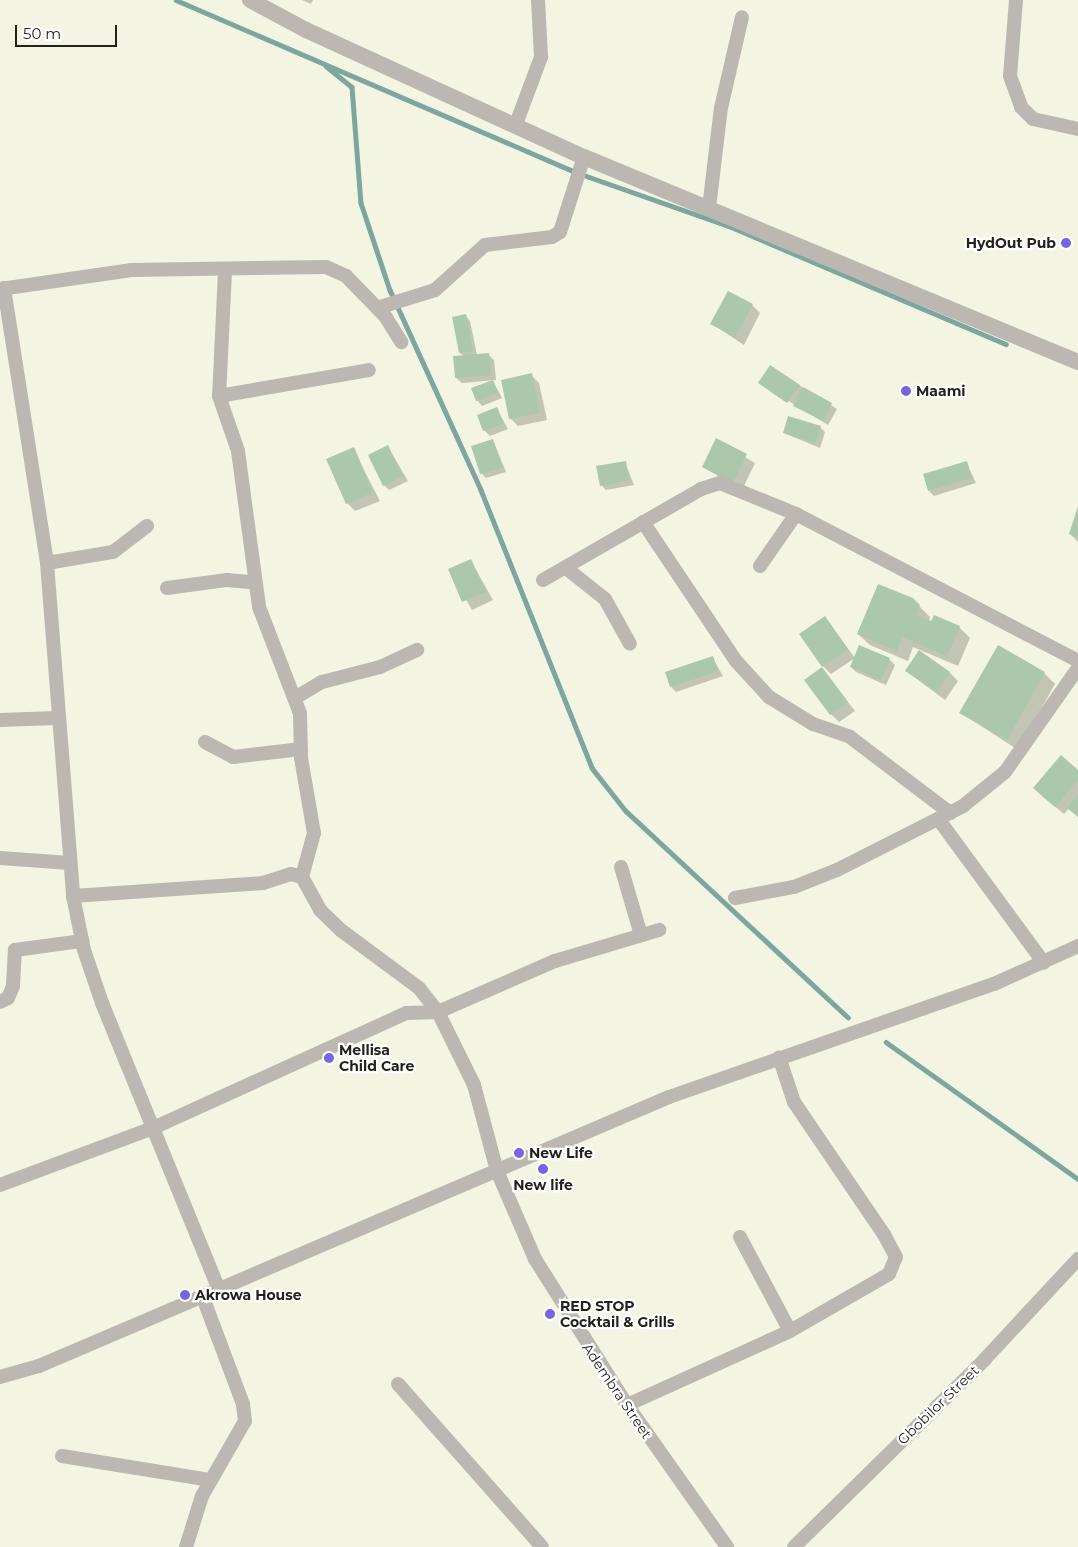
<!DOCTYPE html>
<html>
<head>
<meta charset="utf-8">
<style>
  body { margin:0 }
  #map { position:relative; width:1078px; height:1547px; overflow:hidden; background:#f3f5e2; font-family:Montserrat,sans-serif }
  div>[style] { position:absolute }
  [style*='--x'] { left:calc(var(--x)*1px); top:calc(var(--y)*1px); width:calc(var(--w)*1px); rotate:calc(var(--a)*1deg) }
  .shadow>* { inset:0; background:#0003 }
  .stream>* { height:4.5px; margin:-2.25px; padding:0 2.25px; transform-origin:2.25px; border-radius:2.25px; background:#7da79e }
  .building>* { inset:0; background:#abc7ac }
  .minor>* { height:14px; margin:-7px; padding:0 7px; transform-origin:7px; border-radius:7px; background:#bcb7b0 }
  .tertiary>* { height:16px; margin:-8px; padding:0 8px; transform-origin:8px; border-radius:8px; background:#bcb7b0 }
  .dots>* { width:14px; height:14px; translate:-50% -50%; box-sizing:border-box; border:2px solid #fff; border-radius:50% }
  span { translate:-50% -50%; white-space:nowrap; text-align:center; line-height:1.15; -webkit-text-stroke:4.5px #fff; paint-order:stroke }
  .poi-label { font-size:14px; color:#22221b; font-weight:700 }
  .right { translate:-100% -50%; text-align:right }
  .left { translate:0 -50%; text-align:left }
  .street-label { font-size:14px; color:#22221b }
  .scale { position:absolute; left:15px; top:25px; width:102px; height:22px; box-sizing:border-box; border:2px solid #22221b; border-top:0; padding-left:6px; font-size:15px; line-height:18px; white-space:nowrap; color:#22221b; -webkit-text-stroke:4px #fff; paint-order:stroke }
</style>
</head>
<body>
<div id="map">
  <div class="shadow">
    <i style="clip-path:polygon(302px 0,313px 0,311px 4px)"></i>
    <i style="clip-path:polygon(752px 305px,760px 313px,744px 345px,712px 324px)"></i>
    <i style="clip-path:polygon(465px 315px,470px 321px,477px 355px,488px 354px,494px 360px,496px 380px,462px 383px,456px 378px,464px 356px,460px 353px)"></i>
    <i style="clip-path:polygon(531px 375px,539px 383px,547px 420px,518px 426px,510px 418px)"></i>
    <i style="clip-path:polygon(493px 381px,502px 398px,482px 406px,477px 400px)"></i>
    <i style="clip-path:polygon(759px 383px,799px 385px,837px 409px,828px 425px)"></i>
    <i style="clip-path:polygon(497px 409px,508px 429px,490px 436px,484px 430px)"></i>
    <i style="clip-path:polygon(820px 427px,825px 432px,820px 448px,784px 433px)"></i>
    <i style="clip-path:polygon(493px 440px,506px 472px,486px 478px,481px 473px)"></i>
    <i style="clip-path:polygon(716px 440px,755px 463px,742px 490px,703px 467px)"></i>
    <i style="clip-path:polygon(388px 447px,408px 481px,389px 490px,384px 485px)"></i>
    <i style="clip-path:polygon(353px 449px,380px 501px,355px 511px,347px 503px)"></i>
    <i style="clip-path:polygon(625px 462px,634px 485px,606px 490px,601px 485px)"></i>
    <i style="clip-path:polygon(966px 462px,976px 483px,934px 496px,929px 491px)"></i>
    <i style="clip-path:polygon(1078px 509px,1078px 542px,1070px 534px)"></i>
    <i style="clip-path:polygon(471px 561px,493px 600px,472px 610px,449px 570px)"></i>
    <i style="clip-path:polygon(912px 599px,930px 617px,929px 622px,959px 627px,970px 638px,958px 666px,913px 647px,908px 661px,870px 645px,858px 634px)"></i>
    <i style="clip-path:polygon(825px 618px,855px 658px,889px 659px,895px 665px,886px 685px,856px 672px,851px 667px,855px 658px,831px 674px,823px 666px)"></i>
    <i style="clip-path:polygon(712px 657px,723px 676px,676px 692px,671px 687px)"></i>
    <i style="clip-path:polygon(822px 669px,855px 711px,839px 722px,831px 714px)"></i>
    <i style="clip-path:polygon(906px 671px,950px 673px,958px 681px,945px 700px)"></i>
    <i style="clip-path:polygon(1044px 673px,1055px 684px,1018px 750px,961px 713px)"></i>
    <i style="clip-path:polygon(1078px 771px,1078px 817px,1069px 808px,1064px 814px,1042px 796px)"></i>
  </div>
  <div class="stream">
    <i style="--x:176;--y:0;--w:434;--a:23.3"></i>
    <i style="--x:575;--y:172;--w:163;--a:19.3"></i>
    <i style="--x:729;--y:226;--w:301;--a:23.1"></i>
    <i style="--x:326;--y:66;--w:33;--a:39"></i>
    <i style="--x:352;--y:87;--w:116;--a:85.6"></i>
    <i style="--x:361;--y:203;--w:92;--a:71.6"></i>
    <i style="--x:390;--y:290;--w:220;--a:65.5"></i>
    <i style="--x:481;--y:490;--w:299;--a:68.2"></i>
    <i style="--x:592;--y:768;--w:55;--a:51.7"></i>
    <i style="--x:626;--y:811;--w:303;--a:42.9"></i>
    <i style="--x:886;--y:1042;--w:236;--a:35.5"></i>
  </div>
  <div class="building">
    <i style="clip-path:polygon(728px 291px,753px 304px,735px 337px,710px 324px)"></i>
    <i style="clip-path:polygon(466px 314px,473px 351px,459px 353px,452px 317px)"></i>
    <i style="clip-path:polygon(489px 353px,491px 375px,455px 378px,453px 356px)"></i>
    <i style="clip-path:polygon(770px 365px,800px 385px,787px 403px,758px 383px)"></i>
    <i style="clip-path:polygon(532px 373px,540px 413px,509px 419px,501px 380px)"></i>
    <i style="clip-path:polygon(493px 380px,498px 393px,476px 401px,471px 388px)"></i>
    <i style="clip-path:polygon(803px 387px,832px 403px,823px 421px,793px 406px)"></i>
    <i style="clip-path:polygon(497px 407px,504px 424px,483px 431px,477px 415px)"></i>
    <i style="clip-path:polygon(788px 416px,821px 426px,815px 443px,783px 433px)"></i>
    <i style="clip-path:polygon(716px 438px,747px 454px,733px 483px,702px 467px)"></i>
    <i style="clip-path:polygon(493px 439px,502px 467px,480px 474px,471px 446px)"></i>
    <i style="clip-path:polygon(388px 445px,403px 476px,383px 486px,368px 455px)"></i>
    <i style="clip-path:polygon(354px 447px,373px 492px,346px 504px,326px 459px)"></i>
    <i style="clip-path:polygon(626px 461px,629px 480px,600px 486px,596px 466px)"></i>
    <i style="clip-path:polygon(967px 461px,972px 478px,928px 491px,923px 474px)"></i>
    <i style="clip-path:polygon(1078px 506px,1078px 537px,1069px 534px)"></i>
    <i style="clip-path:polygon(471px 559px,486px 592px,462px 602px,448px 569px)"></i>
    <i style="clip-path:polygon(878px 584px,913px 598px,920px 605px,916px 615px,931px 621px,934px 615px,960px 626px,947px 656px,902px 637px,897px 651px,857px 634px)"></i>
    <i style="clip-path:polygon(825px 616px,848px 649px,822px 667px,848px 702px,830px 715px,804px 680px,822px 667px,799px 634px)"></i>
    <i style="clip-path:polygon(859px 645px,890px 658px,881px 680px,850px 667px)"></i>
    <i style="clip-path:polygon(998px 645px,1045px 672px,1007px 740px,959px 713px)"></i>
    <i style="clip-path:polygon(919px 650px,950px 672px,937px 692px,905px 671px)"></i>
    <i style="clip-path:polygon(713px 656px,718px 671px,670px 687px,665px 672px)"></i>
    <i style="clip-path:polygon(1061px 755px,1078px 770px,1078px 780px,1055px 807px,1033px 788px)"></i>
    <i style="clip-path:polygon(1078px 794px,1078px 817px,1067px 808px)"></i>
  </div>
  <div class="minor">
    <i style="--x:1016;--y:0;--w:76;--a:94.5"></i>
    <i style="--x:1010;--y:76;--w:33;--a:70"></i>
    <i style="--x:1021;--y:107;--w:17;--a:45"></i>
    <i style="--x:1033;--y:119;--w:46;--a:12.5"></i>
    <i style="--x:516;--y:124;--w:72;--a:-69.5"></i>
    <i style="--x:541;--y:57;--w:57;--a:-93"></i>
    <i style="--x:709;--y:208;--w:101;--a:-83.2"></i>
    <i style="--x:721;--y:108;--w:93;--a:-77"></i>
    <i style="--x:225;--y:271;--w:125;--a:92.7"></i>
    <i style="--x:219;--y:396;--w:58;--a:70.9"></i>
    <i style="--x:238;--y:451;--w:157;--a:82.3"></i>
    <i style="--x:259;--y:607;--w:114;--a:68.9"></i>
    <i style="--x:300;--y:713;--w:45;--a:88.7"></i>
    <i style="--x:301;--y:758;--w:76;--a:80.2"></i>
    <i style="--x:314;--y:833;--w:46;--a:105.3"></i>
    <i style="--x:4;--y:288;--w:278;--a:81.1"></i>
    <i style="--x:47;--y:563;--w:334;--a:85.5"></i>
    <i style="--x:73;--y:896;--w:55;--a:78.5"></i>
    <i style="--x:84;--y:950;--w:56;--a:71.2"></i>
    <i style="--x:102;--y:1003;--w:307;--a:67.8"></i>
    <i style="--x:0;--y:289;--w:133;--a:-8.2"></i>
    <i style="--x:132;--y:270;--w:194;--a:-0.9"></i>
    <i style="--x:326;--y:267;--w:22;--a:24"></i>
    <i style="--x:346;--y:276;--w:56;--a:45.7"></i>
    <i style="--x:385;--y:316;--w:31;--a:58"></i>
    <i style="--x:377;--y:308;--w:61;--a:-17.2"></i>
    <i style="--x:435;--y:290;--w:67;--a:-42"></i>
    <i style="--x:485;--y:245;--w:67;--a:-6.8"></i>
    <i style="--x:552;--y:237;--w:9;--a:-32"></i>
    <i style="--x:560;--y:232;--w:79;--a:-72.3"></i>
    <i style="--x:219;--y:396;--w:152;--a:-9.8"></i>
    <i style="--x:643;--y:522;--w:167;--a:56.2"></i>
    <i style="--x:736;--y:661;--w:49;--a:47.5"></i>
    <i style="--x:769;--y:697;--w:52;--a:31.5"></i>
    <i style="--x:813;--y:724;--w:39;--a:19"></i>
    <i style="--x:850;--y:737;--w:126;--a:37.2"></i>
    <i style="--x:47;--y:563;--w:67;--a:-9.5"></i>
    <i style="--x:113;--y:552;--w:43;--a:-37.4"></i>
    <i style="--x:760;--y:566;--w:63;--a:-55.3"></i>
    <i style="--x:566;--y:568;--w:50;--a:38.5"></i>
    <i style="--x:605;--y:599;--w:51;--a:60.9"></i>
    <i style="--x:543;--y:580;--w:182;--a:-29.9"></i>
    <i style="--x:701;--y:489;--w:20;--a:-18"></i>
    <i style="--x:720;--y:483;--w:82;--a:22.2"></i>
    <i style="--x:796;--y:514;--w:318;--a:27.5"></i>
    <i style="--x:167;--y:588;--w:61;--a:-7.6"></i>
    <i style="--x:227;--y:580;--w:25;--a:5"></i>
    <i style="--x:295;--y:698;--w:31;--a:-31"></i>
    <i style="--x:322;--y:682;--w:60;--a:-14.5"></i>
    <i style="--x:380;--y:667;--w:41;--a:-24.7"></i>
    <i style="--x:0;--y:720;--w:56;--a:-2"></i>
    <i style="--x:205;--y:742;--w:32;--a:28"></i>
    <i style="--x:233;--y:757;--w:68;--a:-6.7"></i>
    <i style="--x:939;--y:820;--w:177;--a:53.7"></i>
    <i style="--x:0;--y:858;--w:70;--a:4.1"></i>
    <i style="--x:621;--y:867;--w:71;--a:73.6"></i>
    <i style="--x:73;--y:896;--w:190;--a:-3.9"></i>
    <i style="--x:263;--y:883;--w:29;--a:-18"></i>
    <i style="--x:291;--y:874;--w:11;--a:15"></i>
    <i style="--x:302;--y:877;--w:38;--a:61"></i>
    <i style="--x:320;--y:910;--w:30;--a:44"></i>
    <i style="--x:342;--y:931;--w:96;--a:36.5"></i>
    <i style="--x:419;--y:988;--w:31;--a:52"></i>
    <i style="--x:438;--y:1012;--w:81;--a:63.7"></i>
    <i style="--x:474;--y:1085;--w:89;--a:75"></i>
    <i style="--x:497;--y:1171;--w:96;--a:66.6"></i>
    <i style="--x:535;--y:1259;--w:173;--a:57.8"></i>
    <i style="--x:627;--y:1405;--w:174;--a:54.8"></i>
    <i style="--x:735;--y:898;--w:60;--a:-10.6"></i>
    <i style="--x:794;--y:887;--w:46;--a:-21.6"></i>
    <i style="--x:837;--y:870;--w:141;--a:-26.9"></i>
    <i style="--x:963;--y:806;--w:54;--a:-39"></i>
    <i style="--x:1005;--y:772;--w:127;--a:-54.9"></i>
    <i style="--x:0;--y:1002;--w:9;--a:-27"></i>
    <i style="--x:8;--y:998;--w:13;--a:-67"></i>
    <i style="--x:13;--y:986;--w:36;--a:-87"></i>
    <i style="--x:15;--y:950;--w:68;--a:-7.7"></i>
    <i style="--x:0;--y:1185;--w:163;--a:-20.4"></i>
    <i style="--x:153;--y:1128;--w:279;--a:-24.4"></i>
    <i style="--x:407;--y:1013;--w:31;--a:-2"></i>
    <i style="--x:438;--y:1012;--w:128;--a:-23.6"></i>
    <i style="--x:555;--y:961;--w:109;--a:-16.6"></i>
    <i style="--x:740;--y:1237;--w:106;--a:62"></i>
    <i style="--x:0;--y:1377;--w:41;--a:-15.8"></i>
    <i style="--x:39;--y:1366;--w:685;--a:-23.12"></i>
    <i style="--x:669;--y:1097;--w:344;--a:-19.2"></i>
    <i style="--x:994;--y:984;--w:92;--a:-24.3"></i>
    <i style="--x:398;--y:1384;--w:217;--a:48.5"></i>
    <i style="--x:627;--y:1405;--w:179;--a:-24.4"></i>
    <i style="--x:790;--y:1331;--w:114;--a:-29.9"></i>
    <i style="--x:889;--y:1274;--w:18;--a:-68"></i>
    <i style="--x:896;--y:1257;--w:24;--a:-118"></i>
    <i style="--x:885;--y:1236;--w:162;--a:-124.2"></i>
    <i style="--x:794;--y:1102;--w:47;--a:-108.4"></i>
    <i style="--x:62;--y:1456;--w:151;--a:9.2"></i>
    <i style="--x:186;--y:1547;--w:53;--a:-72.6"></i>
    <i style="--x:202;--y:1496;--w:86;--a:-60.2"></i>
    <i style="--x:245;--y:1421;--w:17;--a:-97"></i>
    <i style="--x:243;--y:1404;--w:116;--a:-110.6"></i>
    <i style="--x:794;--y:1547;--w:268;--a:-44.5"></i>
    <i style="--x:985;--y:1359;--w:137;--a:-47.1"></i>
  </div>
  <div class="tertiary">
    <i style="--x:250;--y:0;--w:64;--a:28.2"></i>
    <i style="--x:306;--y:30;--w:306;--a:24.6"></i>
    <i style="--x:584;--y:157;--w:535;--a:22.54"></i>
  </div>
  <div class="dots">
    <i style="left:1066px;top:243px;background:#7665e0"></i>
    <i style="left:906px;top:391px;background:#7665e0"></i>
    <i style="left:329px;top:1058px;background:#7665e0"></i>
    <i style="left:519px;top:1153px;background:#7665e0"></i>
    <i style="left:543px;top:1169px;background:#7665e0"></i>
    <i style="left:185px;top:1295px;background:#7665e0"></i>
    <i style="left:550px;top:1314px;background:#7665e0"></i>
  </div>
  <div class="poi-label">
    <span class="right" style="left:1056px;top:243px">HydOut Pub</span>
    <span class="left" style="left:916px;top:391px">Maami</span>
    <span class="left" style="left:339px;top:1058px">Mellisa<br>Child Care</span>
    <span class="left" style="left:529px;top:1153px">New Life</span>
    <span style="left:543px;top:1185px">New life</span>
    <span class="left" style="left:195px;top:1295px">Akrowa House</span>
    <span class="left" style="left:560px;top:1314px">RED STOP<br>Cocktail &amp; Grills</span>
  </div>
  <div class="street-label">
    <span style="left:617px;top:1391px;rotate:56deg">Adembra Street</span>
    <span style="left:938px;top:1405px;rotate:-44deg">Gbobilor Street</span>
  </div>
  <div class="scale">50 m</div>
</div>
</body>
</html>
